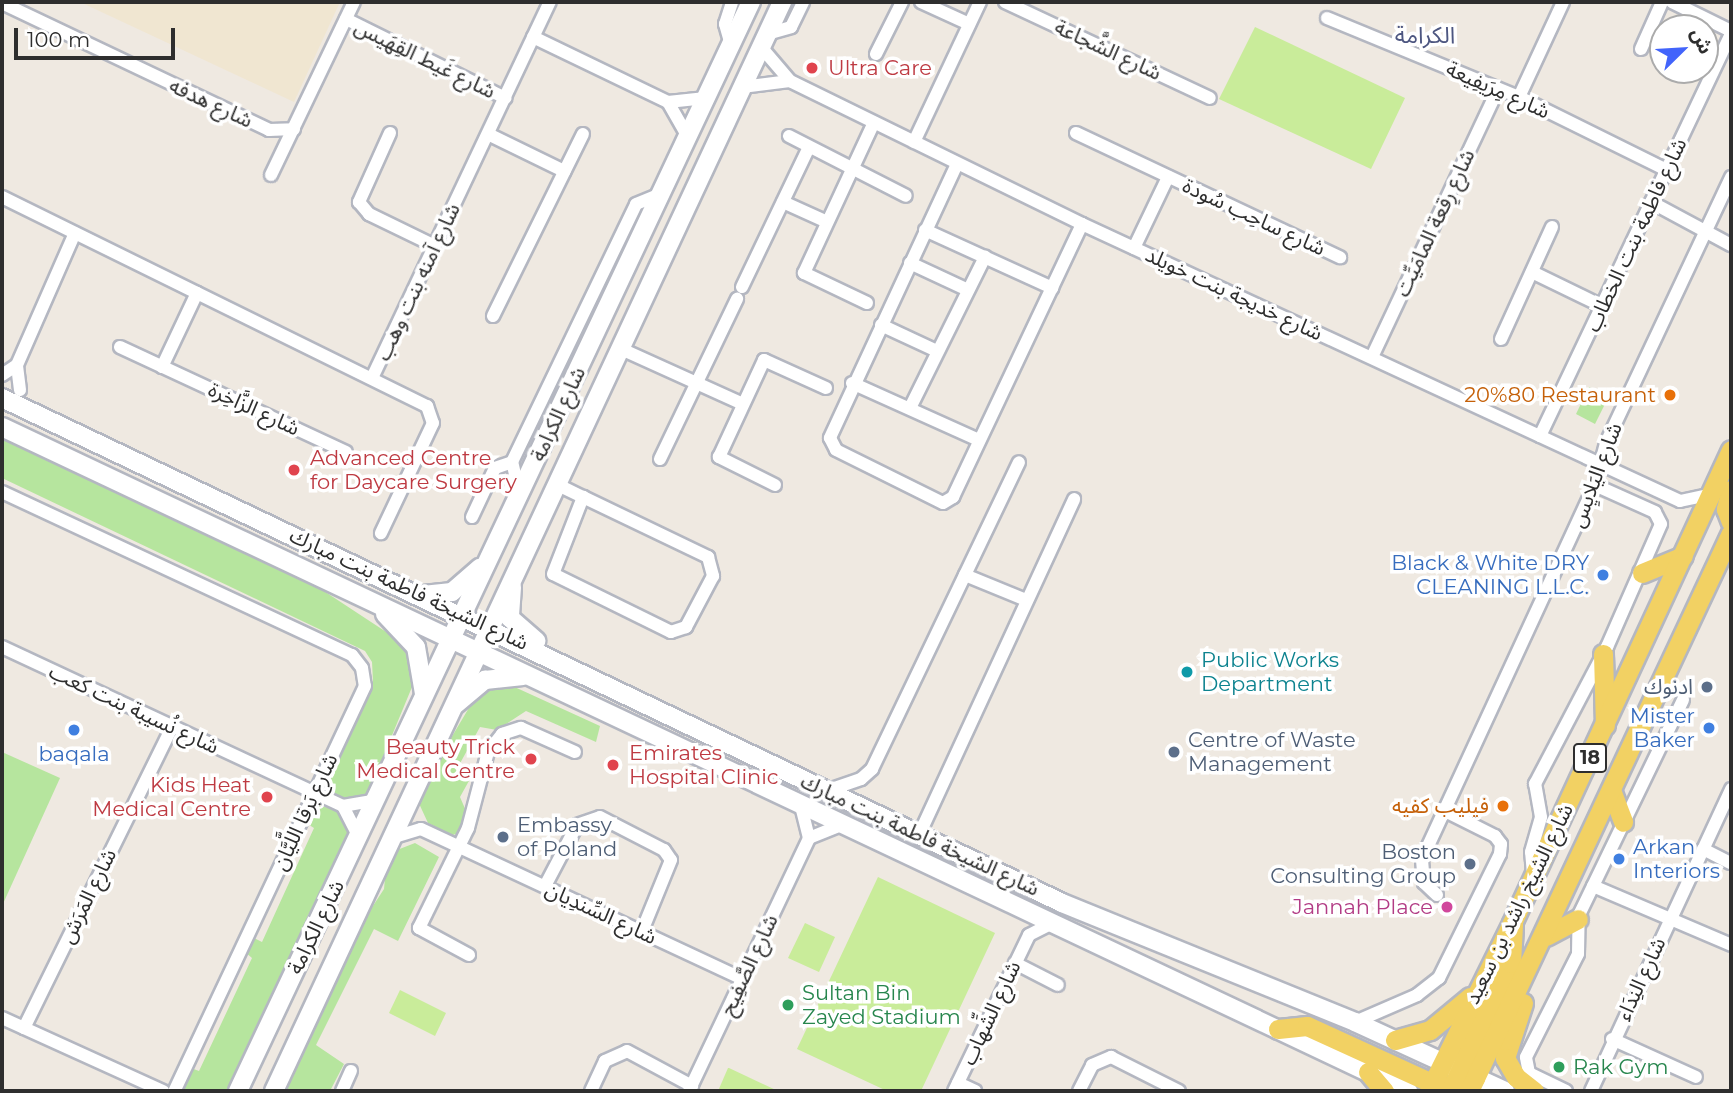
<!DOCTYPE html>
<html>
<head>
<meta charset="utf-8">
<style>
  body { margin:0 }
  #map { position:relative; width:1733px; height:1093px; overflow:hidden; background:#efe9e1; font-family:Montserrat,"Noto Sans Arabic",sans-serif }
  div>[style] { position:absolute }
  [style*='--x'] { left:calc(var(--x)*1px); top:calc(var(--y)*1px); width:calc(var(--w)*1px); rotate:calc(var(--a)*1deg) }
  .education>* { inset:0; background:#f0e6d1 }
  .green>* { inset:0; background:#b6e59e }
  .pitch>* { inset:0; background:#c9ec9a }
  .roads { filter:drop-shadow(2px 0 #b4b7c1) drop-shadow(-2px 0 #b4b7c1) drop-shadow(0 2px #b4b7c1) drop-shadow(0 -2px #b4b7c1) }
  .minor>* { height:12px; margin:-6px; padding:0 6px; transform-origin:6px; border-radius:6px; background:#fff }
  .secondary>* { height:18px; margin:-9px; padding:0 9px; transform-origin:9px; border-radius:9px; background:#fff }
  .primary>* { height:19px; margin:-9.5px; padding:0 9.5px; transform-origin:9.5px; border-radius:9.5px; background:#f2d163 }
  .dots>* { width:19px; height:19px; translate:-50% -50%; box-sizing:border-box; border:4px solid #fff; border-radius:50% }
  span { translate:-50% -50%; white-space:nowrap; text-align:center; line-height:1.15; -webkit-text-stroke:7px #fff; paint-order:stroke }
  .shield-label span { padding:2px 5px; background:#fff; border:2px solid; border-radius:5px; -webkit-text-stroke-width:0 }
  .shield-label { font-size:19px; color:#2e2e2e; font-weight:700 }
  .street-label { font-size:21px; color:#2e2e2e }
  .health-label { font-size:21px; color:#be3a42 }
  .left { translate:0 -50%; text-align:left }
  .right { translate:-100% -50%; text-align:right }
  .food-label { font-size:21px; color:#c56008 }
  .shop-label { font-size:21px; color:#366cbe }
  .culture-label { font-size:21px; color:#0d838f }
  .service-label { font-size:21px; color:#4e5e75 }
  .hotel-label { font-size:21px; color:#b23c85 }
  .leisure-label { font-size:21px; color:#27864d }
  .neighbourhood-label { font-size:23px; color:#4d5680 }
  .frame { position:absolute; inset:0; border:4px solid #2e2e2e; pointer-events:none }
  .north { position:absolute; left:1649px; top:14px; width:70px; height:70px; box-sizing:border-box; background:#fff; border:2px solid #ababab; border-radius:50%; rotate:66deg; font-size:19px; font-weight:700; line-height:28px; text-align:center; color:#2e2e2e }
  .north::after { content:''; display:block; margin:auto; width:24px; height:32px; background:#4264fb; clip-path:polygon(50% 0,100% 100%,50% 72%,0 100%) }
  .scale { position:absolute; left:14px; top:28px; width:161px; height:32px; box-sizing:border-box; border:4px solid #2e2e2e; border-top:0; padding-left:9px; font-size:21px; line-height:24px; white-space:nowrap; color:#2e2e2e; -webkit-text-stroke:5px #fff; paint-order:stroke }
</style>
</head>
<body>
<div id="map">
  <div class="education">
    <i style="clip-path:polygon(80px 2px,340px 2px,294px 102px)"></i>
  </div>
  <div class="green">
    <i style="clip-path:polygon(1589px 387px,1608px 398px,1595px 424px,1576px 414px)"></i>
    <i style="clip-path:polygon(2px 432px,295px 572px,403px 643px,417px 675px,366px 798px,344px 800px,331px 791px,328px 779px,373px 682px,372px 662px,365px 651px,2px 478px)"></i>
    <i style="clip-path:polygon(508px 684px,600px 726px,596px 742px,526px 711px,497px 730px,480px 727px,458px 767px,470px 779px,460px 797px,466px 811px,461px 833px,452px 835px,428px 823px,416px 797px,476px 696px)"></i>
    <i style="clip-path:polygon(2px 752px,60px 778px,2px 906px)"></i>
    <i style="clip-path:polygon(318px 806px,338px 809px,351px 829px,346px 848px,307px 917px,304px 938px,229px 1091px,187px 1091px,182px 1089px,191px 1068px,199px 1071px,252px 958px,245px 952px,252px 937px,262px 942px,314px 828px,306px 823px)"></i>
    <i style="clip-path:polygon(415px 843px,439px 857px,398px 941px,374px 929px,316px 1045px,344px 1064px,330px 1091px,280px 1091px,352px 938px,384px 889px,386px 867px,397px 850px)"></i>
  </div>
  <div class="pitch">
    <i style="clip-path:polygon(1255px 27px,1405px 98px,1371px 169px,1219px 99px)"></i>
    <i style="clip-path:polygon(878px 877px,995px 933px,921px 1091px,887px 1091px,797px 1049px)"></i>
    <i style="clip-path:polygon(805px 923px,835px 937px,819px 972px,788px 958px)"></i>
    <i style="clip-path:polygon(400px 990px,446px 1013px,435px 1036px,389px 1013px)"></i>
    <i style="clip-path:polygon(728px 1068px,729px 1068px,778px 1091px,718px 1091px)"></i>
  </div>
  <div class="roads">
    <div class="minor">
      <i style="--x:921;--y:2;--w:53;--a:24.6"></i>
      <i style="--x:1005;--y:2;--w:226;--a:25.1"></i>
      <i style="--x:1672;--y:2;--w:66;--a:26.2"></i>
      <i style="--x:2;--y:3;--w:296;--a:25.4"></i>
      <i style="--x:269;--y:130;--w:25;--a:-2"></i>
      <i style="--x:1327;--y:18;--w:208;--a:22.4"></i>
      <i style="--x:1519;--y:97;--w:165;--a:26.3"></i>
      <i style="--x:346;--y:19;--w:178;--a:26.4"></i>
      <i style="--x:767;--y:34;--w:25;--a:-16"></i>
      <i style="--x:791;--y:27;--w:28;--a:-64"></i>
      <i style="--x:533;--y:37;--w:150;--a:25.7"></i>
      <i style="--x:731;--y:45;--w:22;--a:-106"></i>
      <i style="--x:725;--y:24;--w:23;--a:-72"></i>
      <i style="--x:761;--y:47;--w:45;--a:49.5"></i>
      <i style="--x:790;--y:81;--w:325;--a:26.1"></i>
      <i style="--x:1082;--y:224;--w:659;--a:24.85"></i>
      <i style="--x:1680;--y:501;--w:33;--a:-12"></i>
      <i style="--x:1641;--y:49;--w:51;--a:-65.9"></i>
      <i style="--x:876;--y:54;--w:58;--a:-63.4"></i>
      <i style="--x:742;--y:87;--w:48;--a:-7.1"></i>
      <i style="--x:1519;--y:97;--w:105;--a:-65.1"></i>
      <i style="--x:390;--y:133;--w:76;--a:114.2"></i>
      <i style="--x:359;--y:202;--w:16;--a:50"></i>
      <i style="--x:369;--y:214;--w:73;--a:25.9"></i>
      <i style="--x:1076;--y:133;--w:292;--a:25.2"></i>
      <i style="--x:488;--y:134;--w:85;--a:26"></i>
      <i style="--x:789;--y:136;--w:131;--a:27.1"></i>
      <i style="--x:688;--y:137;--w:40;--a:-119.7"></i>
      <i style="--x:668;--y:102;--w:38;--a:-6"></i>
      <i style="--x:914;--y:142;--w:155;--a:-64.8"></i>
      <i style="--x:957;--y:164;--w:302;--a:114.9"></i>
      <i style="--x:830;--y:438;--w:13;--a:63"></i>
      <i style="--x:836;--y:450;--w:119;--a:26.4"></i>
      <i style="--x:943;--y:503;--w:12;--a:-31"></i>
      <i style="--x:953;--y:497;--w:302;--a:-64.7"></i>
      <i style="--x:271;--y:175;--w:192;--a:-64.4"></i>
      <i style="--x:2;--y:197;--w:474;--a:26.2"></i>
      <i style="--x:427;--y:406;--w:18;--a:71"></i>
      <i style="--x:433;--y:423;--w:122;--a:115.3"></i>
      <i style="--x:783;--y:202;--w:48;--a:24.4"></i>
      <i style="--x:1651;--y:202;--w:91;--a:28.3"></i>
      <i style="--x:925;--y:230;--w:140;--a:24.5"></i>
      <i style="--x:1134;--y:248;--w:79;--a:-64.4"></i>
      <i style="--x:910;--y:263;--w:64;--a:25"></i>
      <i style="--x:1532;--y:272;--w:78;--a:25.9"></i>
      <i style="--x:742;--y:287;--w:155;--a:-64.4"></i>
      <i style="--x:867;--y:303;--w:70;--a:-154.5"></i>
      <i style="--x:804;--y:273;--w:166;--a:-65.1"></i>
      <i style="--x:493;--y:316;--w:203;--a:-63.7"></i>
      <i style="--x:881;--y:325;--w:62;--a:24.9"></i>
      <i style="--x:1501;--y:339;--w:123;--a:-65.5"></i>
      <i style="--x:120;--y:347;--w:249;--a:24.9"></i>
      <i style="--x:619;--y:348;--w:136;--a:24.3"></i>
      <i style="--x:1372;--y:357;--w:296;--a:-64.8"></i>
      <i style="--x:162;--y:367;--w:82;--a:-64.7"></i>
      <i style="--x:2;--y:375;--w:18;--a:-34"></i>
      <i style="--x:372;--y:378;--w:416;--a:-64.7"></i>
      <i style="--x:852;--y:383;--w:139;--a:24.2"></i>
      <i style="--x:20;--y:390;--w:25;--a:-97"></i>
      <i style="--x:17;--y:365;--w:144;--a:-66.3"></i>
      <i style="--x:910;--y:408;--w:169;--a:-63.6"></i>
      <i style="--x:1540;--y:436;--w:445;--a:-64.6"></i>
      <i style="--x:660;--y:459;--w:178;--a:-64.3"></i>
      <i style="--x:556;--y:484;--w:30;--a:26"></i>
      <i style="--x:583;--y:497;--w:139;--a:25.6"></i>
      <i style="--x:708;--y:557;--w:20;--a:75"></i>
      <i style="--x:713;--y:576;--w:58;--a:117.9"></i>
      <i style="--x:686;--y:627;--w:16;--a:162"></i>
      <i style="--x:671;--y:632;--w:131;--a:-153.8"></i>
      <i style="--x:553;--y:574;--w:83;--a:-68.7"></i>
      <i style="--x:775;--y:485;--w:63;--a:-153.4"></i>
      <i style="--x:719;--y:457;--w:107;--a:-65.1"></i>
      <i style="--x:764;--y:360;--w:68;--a:24.3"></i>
      <i style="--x:2;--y:492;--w:386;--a:25"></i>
      <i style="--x:352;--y:655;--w:16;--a:52"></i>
      <i style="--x:362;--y:668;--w:18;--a:81"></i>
      <i style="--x:365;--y:686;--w:448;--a:115.2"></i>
      <i style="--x:520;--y:496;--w:35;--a:-103"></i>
      <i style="--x:512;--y:462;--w:286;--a:-64.3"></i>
      <i style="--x:636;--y:204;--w:27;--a:-22"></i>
      <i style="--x:472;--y:517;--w:54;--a:-64.9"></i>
      <i style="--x:495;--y:468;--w:18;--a:-19"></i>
      <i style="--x:965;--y:575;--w:66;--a:22.3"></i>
      <i style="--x:2;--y:647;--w:376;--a:25"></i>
      <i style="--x:343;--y:806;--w:34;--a:-10"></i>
      <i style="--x:826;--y:791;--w:37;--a:-19"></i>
      <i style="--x:861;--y:779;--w:15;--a:-42"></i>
      <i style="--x:872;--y:769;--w:340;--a:-64.4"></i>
      <i style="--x:343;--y:806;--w:36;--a:63"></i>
      <i style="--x:919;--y:835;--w:370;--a:-65.2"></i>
      <i style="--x:391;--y:838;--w:31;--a:-17"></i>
      <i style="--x:421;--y:829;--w:354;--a:25"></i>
      <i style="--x:809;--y:838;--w:35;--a:-22"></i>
      <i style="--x:1703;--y:849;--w:31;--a:27"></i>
      <i style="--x:1533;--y:874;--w:22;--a:-95"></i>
      <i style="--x:1531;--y:852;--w:36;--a:-74"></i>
      <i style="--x:1541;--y:817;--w:34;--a:-100"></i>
      <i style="--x:1535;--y:784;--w:155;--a:-62.3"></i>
      <i style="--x:1607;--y:647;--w:134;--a:-66.3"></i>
      <i style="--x:1661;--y:524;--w:13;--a:-117"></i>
      <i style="--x:1655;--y:512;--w:66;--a:-155.8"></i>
      <i style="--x:545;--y:886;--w:69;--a:-62.3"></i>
      <i style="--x:577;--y:825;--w:24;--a:-19"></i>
      <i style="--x:600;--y:817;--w:72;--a:27.3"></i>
      <i style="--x:664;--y:850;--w:12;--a:55"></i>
      <i style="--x:671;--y:860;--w:77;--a:112.2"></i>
      <i style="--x:1593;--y:886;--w:150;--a:23.1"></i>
      <i style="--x:1437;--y:895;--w:18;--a:-137"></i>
      <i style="--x:1424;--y:883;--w:24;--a:-95"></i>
      <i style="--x:1422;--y:859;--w:412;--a:-65.2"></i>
      <i style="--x:1595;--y:485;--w:43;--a:-75.3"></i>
      <i style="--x:1606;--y:443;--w:294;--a:-64.8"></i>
      <i style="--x:469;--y:955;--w:57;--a:-151.6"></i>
      <i style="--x:419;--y:928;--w:111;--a:-63.9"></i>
      <i style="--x:468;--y:828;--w:79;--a:-75.3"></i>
      <i style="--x:488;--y:752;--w:23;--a:-52"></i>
      <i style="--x:502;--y:734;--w:20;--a:-18"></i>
      <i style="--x:521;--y:728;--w:59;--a:24"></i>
      <i style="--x:1015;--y:963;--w:48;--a:27.1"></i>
      <i style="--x:2;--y:1018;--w:177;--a:24.4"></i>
      <i style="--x:1355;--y:1022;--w:68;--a:-23.5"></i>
      <i style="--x:1417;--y:995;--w:28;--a:-38"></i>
      <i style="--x:1439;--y:978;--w:138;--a:-63.8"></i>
      <i style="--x:1500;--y:854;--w:10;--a:-84"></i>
      <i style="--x:1501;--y:844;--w:10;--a:-127"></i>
      <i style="--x:1495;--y:836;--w:56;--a:-153.4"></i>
      <i style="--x:24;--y:1028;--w:335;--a:-63.8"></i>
      <i style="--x:1612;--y:1039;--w:92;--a:24.3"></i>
      <i style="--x:958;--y:1083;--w:19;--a:25"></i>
      <i style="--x:342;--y:1091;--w:22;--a:-66"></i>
      <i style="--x:591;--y:1091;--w:33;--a:-65"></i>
      <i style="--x:605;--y:1061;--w:24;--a:-24"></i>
      <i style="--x:627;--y:1051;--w:74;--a:28.3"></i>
      <i style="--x:689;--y:1091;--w:280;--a:-64.6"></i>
      <i style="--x:809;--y:838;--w:32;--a:-104"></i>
      <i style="--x:954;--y:1091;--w:173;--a:-64.3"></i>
      <i style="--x:1029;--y:935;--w:25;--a:-27"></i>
      <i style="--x:1079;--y:1091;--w:29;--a:-63"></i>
      <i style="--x:1092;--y:1065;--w:21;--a:-23"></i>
      <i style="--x:1111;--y:1057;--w:76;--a:26.6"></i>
      <i style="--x:1566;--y:1091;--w:41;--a:-154.1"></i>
      <i style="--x:1529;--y:1073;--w:16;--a:-101"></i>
      <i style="--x:1526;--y:1057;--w:115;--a:-63.2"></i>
      <i style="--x:1578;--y:954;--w:39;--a:-89"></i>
      <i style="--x:1579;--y:915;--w:239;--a:-64.2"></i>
      <i style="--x:1591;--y:1091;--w:333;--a:-65.1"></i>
    </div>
    <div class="secondary">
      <i style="--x:2;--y:398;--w:1174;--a:25.47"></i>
      <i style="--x:1062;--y:903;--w:316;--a:22.1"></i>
      <i style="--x:1355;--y:1022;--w:165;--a:24.7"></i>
      <i style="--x:2;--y:427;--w:1555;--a:25.28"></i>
      <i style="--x:512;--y:587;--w:31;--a:94"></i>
      <i style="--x:510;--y:618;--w:35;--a:41"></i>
      <i style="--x:423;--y:595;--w:29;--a:-6"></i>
      <i style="--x:452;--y:592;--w:37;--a:-41"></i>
      <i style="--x:385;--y:614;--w:45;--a:46.8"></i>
      <i style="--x:416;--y:647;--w:48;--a:80.3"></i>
      <i style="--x:456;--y:704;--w:38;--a:-40"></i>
      <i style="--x:485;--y:680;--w:38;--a:-6"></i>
      <i style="--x:238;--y:1091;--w:1204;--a:-64.78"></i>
      <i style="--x:274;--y:1091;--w:1202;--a:-64.99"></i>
    </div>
    <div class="primary">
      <i style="--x:1731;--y:490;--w:20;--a:105"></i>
      <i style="--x:1726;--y:509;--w:14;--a:69"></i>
      <i style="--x:1642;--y:573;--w:44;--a:-22.5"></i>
      <i style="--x:1603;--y:654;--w:71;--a:88.4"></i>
      <i style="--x:1611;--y:790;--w:34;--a:69"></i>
      <i style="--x:1546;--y:936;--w:36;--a:-28"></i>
      <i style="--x:1523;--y:1003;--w:58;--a:108.1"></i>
      <i style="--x:1505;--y:1058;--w:22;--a:60"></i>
      <i style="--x:1516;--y:1077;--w:23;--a:38"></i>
      <i style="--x:1278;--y:1029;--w:29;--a:-6"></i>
      <i style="--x:1307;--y:1026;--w:144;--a:24.6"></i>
      <i style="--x:1438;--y:1086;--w:19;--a:0"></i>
      <i style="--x:1457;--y:1086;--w:20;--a:-24"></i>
      <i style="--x:1395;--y:1040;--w:36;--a:-16"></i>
      <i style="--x:1430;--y:1030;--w:52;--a:-39.5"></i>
      <i style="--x:1368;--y:1072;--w:25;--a:50"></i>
      <i style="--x:1429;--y:1091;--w:187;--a:-63.7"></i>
      <i style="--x:1512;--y:923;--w:521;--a:-65.16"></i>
      <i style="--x:1450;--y:1091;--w:142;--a:-64.5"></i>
      <i style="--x:1511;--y:963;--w:39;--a:-87"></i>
      <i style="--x:1469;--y:1091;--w:616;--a:-64.85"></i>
    </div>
  </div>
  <div class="dots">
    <i style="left:812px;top:68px;background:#e0444e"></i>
    <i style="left:1670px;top:395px;background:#e8710a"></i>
    <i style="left:294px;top:470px;background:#e0444e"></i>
    <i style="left:1603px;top:575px;background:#3f7fe0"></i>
    <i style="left:1187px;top:672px;background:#0f9aa8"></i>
    <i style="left:1707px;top:687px;background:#5c6f8a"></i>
    <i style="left:1709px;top:728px;background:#3f7fe0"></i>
    <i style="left:74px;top:730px;background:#3f7fe0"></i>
    <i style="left:1174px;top:752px;background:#5c6f8a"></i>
    <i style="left:531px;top:759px;background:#e0444e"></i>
    <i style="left:613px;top:765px;background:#e0444e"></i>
    <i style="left:267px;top:797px;background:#e0444e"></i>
    <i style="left:1503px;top:806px;background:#e8710a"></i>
    <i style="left:503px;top:837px;background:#5c6f8a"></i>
    <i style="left:1619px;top:859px;background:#3f7fe0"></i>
    <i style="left:1470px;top:864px;background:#5c6f8a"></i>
    <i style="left:1447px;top:907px;background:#d1479c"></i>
    <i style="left:788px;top:1005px;background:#2e9e5b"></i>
    <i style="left:1559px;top:1067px;background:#2e9e5b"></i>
  </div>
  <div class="shield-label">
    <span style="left:1590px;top:758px">18</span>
  </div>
  <div class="street-label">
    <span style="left:1108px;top:50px;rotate:25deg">شارع الشَّجاعة</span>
    <span style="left:425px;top:59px;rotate:26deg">شارع غَيط القِهَيس</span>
    <span style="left:1498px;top:90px;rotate:24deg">شارع مِرَيفِيعة</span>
    <span style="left:211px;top:103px;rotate:25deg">شارع هدفه</span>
    <span style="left:1254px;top:217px;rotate:25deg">شارع ساحِب سُودة</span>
    <span style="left:1435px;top:223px;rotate:-65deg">شارع رِقعة المامَيِّت</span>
    <span style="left:1636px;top:235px;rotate:-65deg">شارع فاطمة بنت الخطاب</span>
    <span style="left:418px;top:282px;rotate:-65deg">شارع آمنه بنت وهب</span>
    <span style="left:1234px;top:294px;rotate:25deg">شارع خديجة بنت خويلد</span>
    <span style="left:254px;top:409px;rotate:25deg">شارع الزَّاخِرة</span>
    <span style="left:558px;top:414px;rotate:-65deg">شارع الكرامة</span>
    <span style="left:1596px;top:475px;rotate:-69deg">شارع اليَلايِس</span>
    <span style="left:409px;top:589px;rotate:25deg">شارع الشيخة فاطمة بنت مبارك</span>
    <span style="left:134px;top:709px;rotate:25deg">شارع نُسيبة بنت كعب</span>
    <span style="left:305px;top:812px;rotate:-65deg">شارع بَرقا اللَّيَّان</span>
    <span style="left:920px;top:835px;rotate:25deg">شارع الشيخة فاطمة بنت مبارك</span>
    <span style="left:88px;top:896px;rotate:-64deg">شارع المَرَش</span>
    <span style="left:1519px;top:904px;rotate:-64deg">شارع الشيخ راشد بن سعيد</span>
    <span style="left:601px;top:913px;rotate:25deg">شارع السِّندِيان</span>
    <span style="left:316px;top:927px;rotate:-64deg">شارع الكرامة</span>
    <span style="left:749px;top:965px;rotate:-65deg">شارع الصَّفِيح</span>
    <span style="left:1641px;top:979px;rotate:-65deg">شارع النِدَاء</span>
    <span style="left:991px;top:1013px;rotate:-65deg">شارع الشِّهاب</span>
  </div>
  <div class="health-label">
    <span class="left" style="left:828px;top:68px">Ultra Care</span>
    <span class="left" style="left:310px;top:470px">Advanced Centre<br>for Daycare Surgery</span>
    <span class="right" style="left:515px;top:759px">Beauty Trick<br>Medical Centre</span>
    <span class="left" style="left:629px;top:765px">Emirates<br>Hospital Clinic</span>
    <span class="right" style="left:251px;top:797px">Kids Heat<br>Medical Centre</span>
  </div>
  <div class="food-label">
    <span class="right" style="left:1656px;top:395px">20%80 Restaurant</span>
    <span class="right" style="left:1489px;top:806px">فيليب كفيه</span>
  </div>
  <div class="shop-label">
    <span class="right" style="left:1589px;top:575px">Black &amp; White DRY<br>CLEANING L.L.C.</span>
    <span class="right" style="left:1695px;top:728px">Mister<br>Baker</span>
    <span style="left:74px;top:754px">baqala</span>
    <span class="left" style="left:1633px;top:859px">Arkan<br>Interiors</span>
  </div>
  <div class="culture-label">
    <span class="left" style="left:1201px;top:672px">Public Works<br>Department</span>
  </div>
  <div class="service-label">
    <span class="right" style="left:1693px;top:687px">ادنوك</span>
    <span class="left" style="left:1188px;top:752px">Centre of Waste<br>Management</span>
    <span class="left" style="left:517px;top:837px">Embassy<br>of Poland</span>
    <span class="right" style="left:1456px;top:864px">Boston<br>Consulting Group</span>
  </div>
  <div class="hotel-label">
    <span class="right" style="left:1433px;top:907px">Jannah Place</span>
  </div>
  <div class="leisure-label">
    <span class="left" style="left:802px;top:1005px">Sultan Bin<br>Zayed Stadium</span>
    <span class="left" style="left:1573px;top:1067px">Rak Gym</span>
  </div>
  <div class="neighbourhood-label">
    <span style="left:1425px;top:35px">الكرامة</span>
  </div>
  <div class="frame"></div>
  <div class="north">ش</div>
  <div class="scale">100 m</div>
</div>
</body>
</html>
